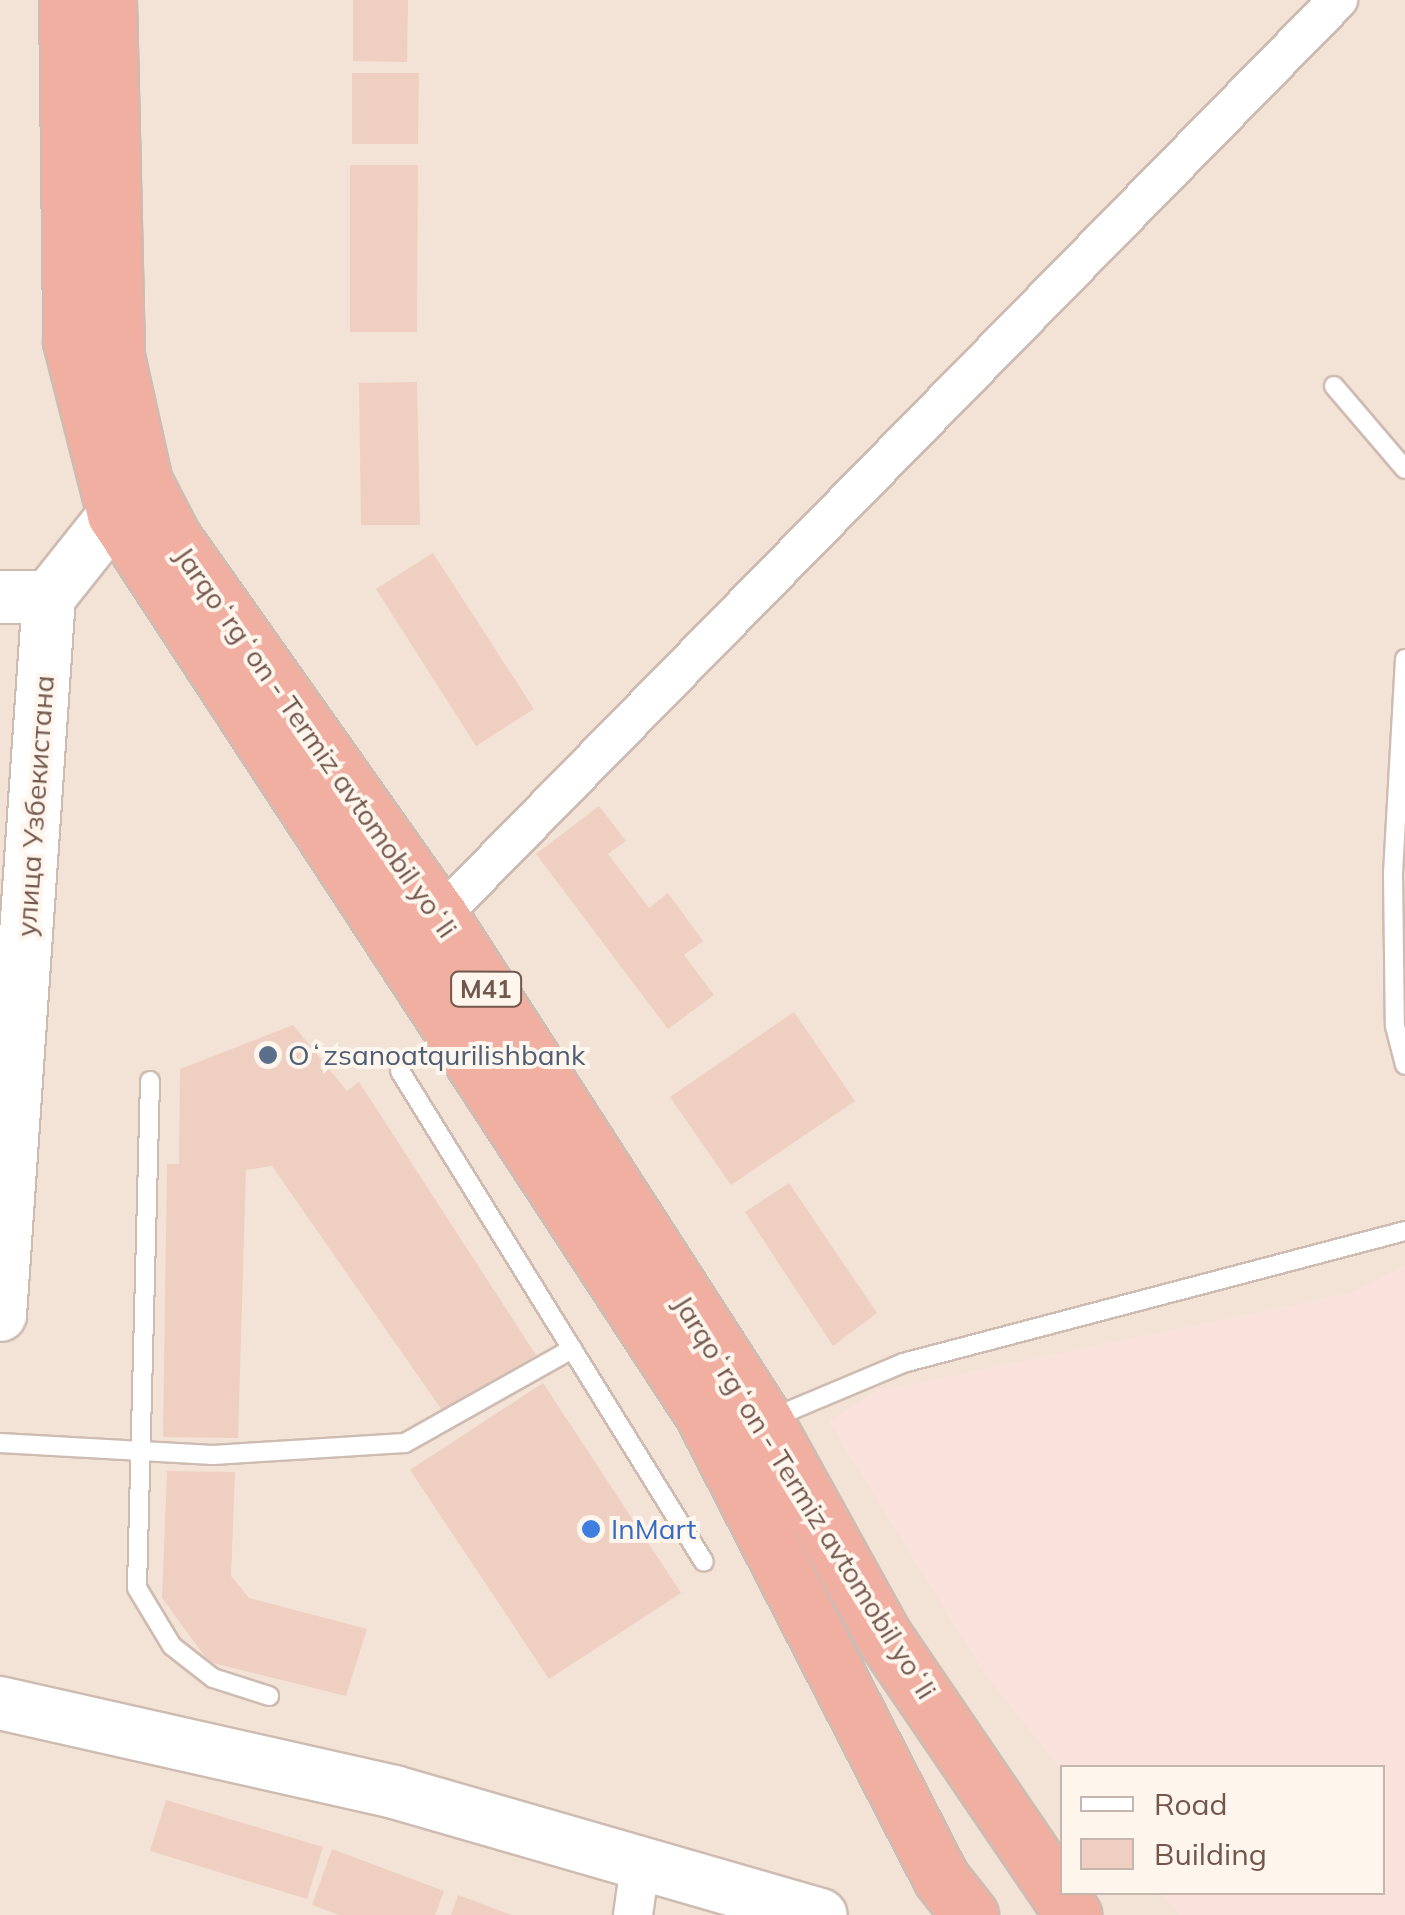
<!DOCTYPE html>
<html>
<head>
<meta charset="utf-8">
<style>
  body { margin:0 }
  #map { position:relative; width:1405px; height:1915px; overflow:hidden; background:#fbf1e7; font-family:Mulish,sans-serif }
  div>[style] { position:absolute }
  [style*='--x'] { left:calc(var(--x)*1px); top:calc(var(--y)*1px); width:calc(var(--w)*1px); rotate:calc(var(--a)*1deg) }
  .residential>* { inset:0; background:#f2e3d6 }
  .commercial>* { inset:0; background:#fae2dc }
  .building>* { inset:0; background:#efcfc1 }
  .roads { filter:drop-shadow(2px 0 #cebbb1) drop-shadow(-2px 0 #cebbb1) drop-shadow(0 2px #cebbb1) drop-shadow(0 -2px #cebbb1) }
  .lane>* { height:18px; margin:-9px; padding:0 9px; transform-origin:9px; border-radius:9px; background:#fff }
  .street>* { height:38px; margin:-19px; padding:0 19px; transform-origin:19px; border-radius:19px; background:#fff }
  .secondary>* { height:52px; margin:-26px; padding:0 26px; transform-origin:26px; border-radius:26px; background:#fff }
  .highway>* { height:55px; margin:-27.5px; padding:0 27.5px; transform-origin:27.5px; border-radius:27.5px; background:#f1afa2 }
  .dots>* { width:28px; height:28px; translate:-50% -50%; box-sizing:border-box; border:5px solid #fef6ed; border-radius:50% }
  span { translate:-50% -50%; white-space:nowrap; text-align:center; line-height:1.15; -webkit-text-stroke:8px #fef6ed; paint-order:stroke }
  .shield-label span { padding:2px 8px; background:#fef6ed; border:2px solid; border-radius:8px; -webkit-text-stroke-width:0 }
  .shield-label { font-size:25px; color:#73574d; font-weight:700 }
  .street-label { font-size:28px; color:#73574d }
  .service-label { font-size:28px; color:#4e5e75 }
  .left { translate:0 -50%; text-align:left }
  .shop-label { font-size:28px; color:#366cbe }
  .legend { position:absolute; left:1060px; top:1765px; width:325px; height:130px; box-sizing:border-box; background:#fef6ed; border:2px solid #c6b6ad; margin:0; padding:12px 18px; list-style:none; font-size:30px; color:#73574d }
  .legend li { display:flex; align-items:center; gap:20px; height:50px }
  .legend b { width:50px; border:2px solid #c6b6ad }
</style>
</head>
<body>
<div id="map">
  <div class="residential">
    <i style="clip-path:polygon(evenodd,0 0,1405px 0,1405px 1915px,0 1915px,0 0,1062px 1768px,1382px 1768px,1382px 1892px,1062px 1892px,1062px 1768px)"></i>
  </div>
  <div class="commercial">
    <i style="clip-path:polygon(1405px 1266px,1405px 1915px,1179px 1915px,1161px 1893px,1382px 1892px,1382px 1768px,1062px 1771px,986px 1676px,829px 1422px,876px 1391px,1350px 1293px)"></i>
  </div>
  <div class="building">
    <i style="clip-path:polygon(353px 0,408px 0,407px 62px,353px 61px)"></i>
    <i style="clip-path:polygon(352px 73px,419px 73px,418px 144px,352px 144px)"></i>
    <i style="clip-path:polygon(350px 165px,418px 165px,417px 332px,350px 332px)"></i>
    <i style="clip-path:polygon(417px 382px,420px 525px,361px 525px,359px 383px)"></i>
    <i style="clip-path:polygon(433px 553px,534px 709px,476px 746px,376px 589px)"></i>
    <i style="clip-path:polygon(599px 806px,626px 841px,608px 854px,649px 908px,668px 893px,703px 941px,684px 955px,714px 995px,668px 1029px,536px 854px)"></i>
    <i style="clip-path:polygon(794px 1012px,855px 1101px,731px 1185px,670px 1097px)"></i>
    <i style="clip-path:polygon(293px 1025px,347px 1091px,359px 1082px,536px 1355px,444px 1413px,272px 1166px,246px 1170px,238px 1438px,163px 1437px,167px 1164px,179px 1164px,180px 1069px)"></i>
    <i style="clip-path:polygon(789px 1183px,877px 1313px,833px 1346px,745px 1212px)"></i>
    <i style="clip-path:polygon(543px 1383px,681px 1593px,549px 1679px,410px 1470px)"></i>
    <i style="clip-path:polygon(167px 1471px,235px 1472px,231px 1576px,249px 1598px,367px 1629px,346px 1696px,209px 1662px,162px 1598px)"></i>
    <i style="clip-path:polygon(166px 1800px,323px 1847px,307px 1899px,150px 1851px)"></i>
    <i style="clip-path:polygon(332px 1849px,444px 1891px,435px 1915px,339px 1915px,312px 1905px)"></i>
    <i style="clip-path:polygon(458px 1895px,511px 1915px,451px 1915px)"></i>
  </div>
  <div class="roads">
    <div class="lane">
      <i style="--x:1334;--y:386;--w:109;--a:49.5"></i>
      <i style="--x:1405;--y:659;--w:214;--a:93.2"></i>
      <i style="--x:1393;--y:873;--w:153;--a:89.3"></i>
      <i style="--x:1395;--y:1026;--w:40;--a:75.6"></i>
      <i style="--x:400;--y:1071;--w:577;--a:58.24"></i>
      <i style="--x:150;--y:1081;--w:507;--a:91.47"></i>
      <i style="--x:137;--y:1588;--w:68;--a:58.9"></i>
      <i style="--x:172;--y:1646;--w:52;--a:38"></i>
      <i style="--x:213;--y:1678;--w:59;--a:17.8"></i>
      <i style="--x:770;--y:1419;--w:144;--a:-22.8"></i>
      <i style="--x:903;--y:1363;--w:519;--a:-14.73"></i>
      <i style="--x:0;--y:1443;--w:213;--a:3.2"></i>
      <i style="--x:213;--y:1455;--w:192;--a:-3.6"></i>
      <i style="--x:405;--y:1443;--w:192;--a:-29.4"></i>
    </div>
    <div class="street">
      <i style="--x:440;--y:916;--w:1283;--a:-45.57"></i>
      <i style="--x:633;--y:1915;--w:50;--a:-82"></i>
    </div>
    <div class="secondary">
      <i style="--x:0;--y:597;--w:49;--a:0"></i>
      <i style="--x:49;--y:597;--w:106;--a:-51.5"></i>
      <i style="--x:0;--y:1315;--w:720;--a:-86.1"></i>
      <i style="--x:0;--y:1703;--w:404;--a:12.7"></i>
      <i style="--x:394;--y:1792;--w:444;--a:16.1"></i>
    </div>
    <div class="highway">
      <i style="--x:67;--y:0;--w:341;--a:89.3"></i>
      <i style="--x:71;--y:341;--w:179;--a:75.7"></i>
      <i style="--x:115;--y:514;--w:1075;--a:56.84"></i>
      <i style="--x:703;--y:1414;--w:521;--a:62.85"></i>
      <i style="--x:941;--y:1878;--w:47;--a:51.9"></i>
      <i style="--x:108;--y:0;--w:356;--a:88.7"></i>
      <i style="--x:116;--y:356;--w:129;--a:77.5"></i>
      <i style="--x:144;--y:482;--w:63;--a:62.6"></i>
      <i style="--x:173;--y:538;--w:463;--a:54.8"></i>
      <i style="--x:440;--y:916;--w:601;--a:57.24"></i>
      <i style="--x:765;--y:1421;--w:248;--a:61.1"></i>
      <i style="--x:885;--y:1638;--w:335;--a:55.8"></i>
    </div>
  </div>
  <div class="dots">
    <i style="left:268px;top:1055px;background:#5c6f8a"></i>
    <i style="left:591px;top:1529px;background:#3f7fe0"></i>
  </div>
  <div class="shield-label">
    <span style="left:486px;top:989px">M41</span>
  </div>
  <div class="street-label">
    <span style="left:316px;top:742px;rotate:55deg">Jarqoʻrgʻon - Termiz avtomobil yoʻli</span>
    <span style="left:35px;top:806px;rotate:-86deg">улица Узбекистана</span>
    <span style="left:805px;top:1497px;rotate:58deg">Jarqoʻrgʻon - Termiz avtomobil yoʻli</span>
  </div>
  <div class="service-label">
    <span class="left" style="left:288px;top:1055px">Oʻzsanoatqurilishbank</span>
  </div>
  <div class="shop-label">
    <span class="left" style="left:611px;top:1529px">InMart</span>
  </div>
  <ul class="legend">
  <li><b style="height:12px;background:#fff"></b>Road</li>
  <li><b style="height:28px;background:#efcfc1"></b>Building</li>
  </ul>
</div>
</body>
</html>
